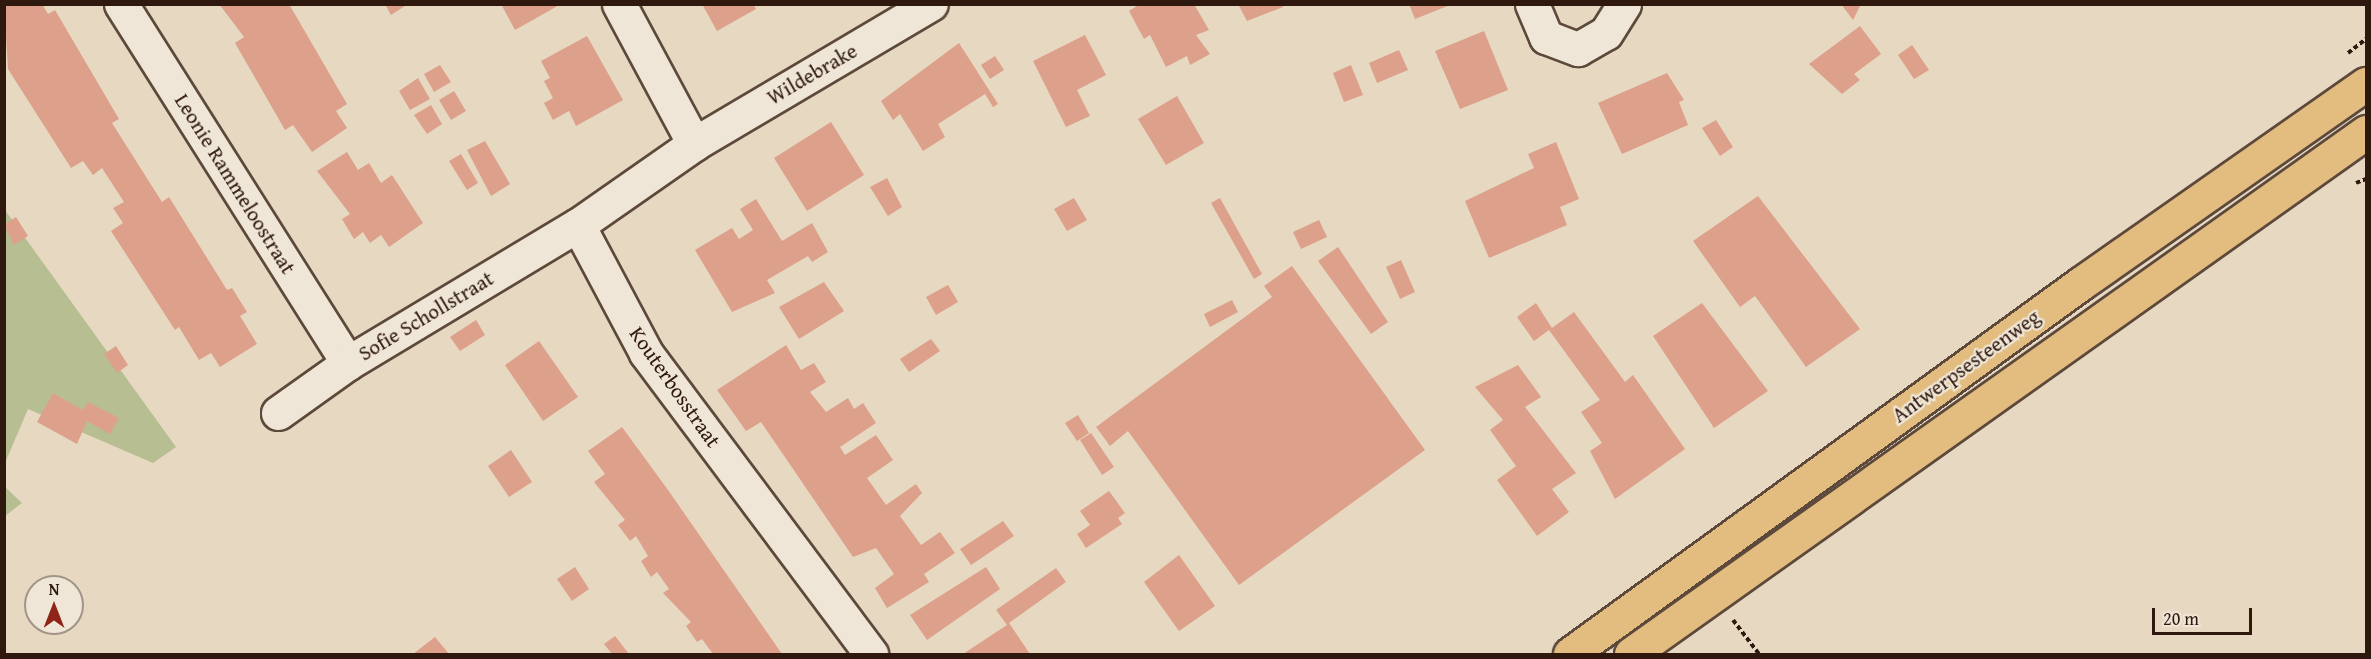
<!DOCTYPE html>
<html>
<head>
<meta charset="utf-8">
<style>
  body { margin:0 }
  #map { position:relative; width:2371px; height:659px; overflow:hidden; background:#e6d8c1; font-family:"Gentium Book Plus",serif }
  div>[style] { position:absolute }
  [style*='--x'] { left:calc(var(--x)*1px); top:calc(var(--y)*1px); width:calc(var(--w)*1px); rotate:calc(var(--a)*1deg) }
  .green>* { inset:0; background:#b7be91 }
  .building>* { inset:0; background:#dda18b }
  .path>* { height:4px; margin-top:-2px; transform-origin:0; background:repeating-linear-gradient(90deg,#2f190e 0 4.5px,transparent 0 7.5px) }
  .roads { filter:drop-shadow(2px 0 #5d493b) drop-shadow(-2px 0 #5d493b) drop-shadow(0 2px #5d493b) drop-shadow(0 -2px #5d493b) }
  .minor>* { height:33px; margin:-16.5px; padding:0 16.5px; transform-origin:16.5px; border-radius:16.5px; background:#efe6d7 }
  .major>* { height:33px; margin:-16.5px; padding:0 16.5px; transform-origin:16.5px; border-radius:16.5px; background:#e3bc80 }
  span { translate:-50% -50%; white-space:nowrap; text-align:center; line-height:1.15; -webkit-text-stroke:4.5px #efe6d7; paint-order:stroke }
  .street-label { font-size:21px; color:#2f190e }
  .frame { position:absolute; inset:0; border:6px solid #2f190e; pointer-events:none }
  .north { position:absolute; left:24px; top:575px; width:60px; height:60px; box-sizing:border-box; background:#efe6d7; border:2px solid #a29487; border-radius:50%; rotate:0deg; font-size:16px; font-weight:700; line-height:24px; text-align:center; color:#2f190e }
  .north::after { content:''; display:block; margin:auto; width:21px; height:27px; background:#8f2418; clip-path:polygon(50% 0,100% 100%,50% 72%,0 100%) }
  .scale { position:absolute; left:2152px; top:608px; width:100px; height:27px; box-sizing:border-box; border:3px solid #2f190e; border-top:0; padding-left:8px; font-size:18px; line-height:21px; white-space:nowrap; color:#2f190e; -webkit-text-stroke:4px #efe6d7; paint-order:stroke }
</style>
</head>
<body>
<div id="map">
  <div class="green">
    <i style="clip-path:polygon(5px 210px,176px 447px,153px 463px,28px 409px,5px 463px)"></i>
    <i style="clip-path:polygon(5px 487px,22px 503px,5px 516px,4px 516px)"></i>
  </div>
  <div class="building">
    <i style="clip-path:polygon(4px 4px,42px 4px,48px 14px,55px 10px,119px 119px,112px 123px,162px 202px,169px 197px,227px 290px,232px 288px,247px 312px,240px 316px,257px 344px,220px 367px,211px 353px,199px 360px,179px 327px,175px 330px,111px 231px,123px 223px,113px 208px,124px 202px,102px 168px,93px 175px,83px 161px,71px 168px,8px 69px)"></i>
    <i style="clip-path:polygon(219px 4px,289px 4px,347px 104px,336px 111px,347px 128px,312px 152px,293px 125px,285px 130px,235px 43px,244px 37px)"></i>
    <i style="clip-path:polygon(385px 4px,408px 4px,391px 15px)"></i>
    <i style="clip-path:polygon(501px 4px,561px 4px,515px 30px)"></i>
    <i style="clip-path:polygon(702px 4px,753px 4px,756px 9px,717px 31px)"></i>
    <i style="clip-path:polygon(1140px 4px,1194px 4px,1209px 30px,1196px 35px,1210px 54px,1190px 65px,1187px 56px,1166px 67px,1150px 35px,1144px 39px,1129px 11px)"></i>
    <i style="clip-path:polygon(1238px 4px,1282px 4px,1283px 7px,1247px 21px)"></i>
    <i style="clip-path:polygon(1409px 4px,1450px 4px,1450px 5px,1415px 19px)"></i>
    <i style="clip-path:polygon(1841px 4px,1861px 4px,1853px 20px)"></i>
    <i style="clip-path:polygon(1860px 26px,1881px 54px,1854px 74px,1860px 80px,1842px 94px,1809px 64px)"></i>
    <i style="clip-path:polygon(1484px 31px,1508px 90px,1460px 109px,1435px 51px)"></i>
    <i style="clip-path:polygon(1085px 35px,1106px 75px,1077px 90px,1090px 116px,1066px 127px,1033px 61px)"></i>
    <i style="clip-path:polygon(587px 36px,623px 100px,576px 126px,569px 111px,553px 120px,544px 103px,553px 98px,544px 81px,550px 78px,541px 61px)"></i>
    <i style="clip-path:polygon(959px 43px,998px 104px,993px 107px,985px 94px,938px 124px,945px 137px,923px 151px,900px 114px,893px 120px,881px 101px)"></i>
    <i style="clip-path:polygon(1912px 45px,1929px 70px,1914px 79px,1898px 55px)"></i>
    <i style="clip-path:polygon(1399px 50px,1408px 70px,1377px 83px,1369px 63px)"></i>
    <i style="clip-path:polygon(995px 56px,1004px 70px,990px 79px,981px 65px)"></i>
    <i style="clip-path:polygon(440px 65px,451px 82px,434px 92px,424px 74px)"></i>
    <i style="clip-path:polygon(1351px 65px,1363px 95px,1344px 102px,1333px 73px)"></i>
    <i style="clip-path:polygon(1667px 73px,1684px 100px,1679px 102px,1688px 125px,1622px 154px,1598px 103px)"></i>
    <i style="clip-path:polygon(418px 78px,430px 99px,410px 110px,399px 91px)"></i>
    <i style="clip-path:polygon(454px 91px,466px 111px,451px 120px,439px 100px)"></i>
    <i style="clip-path:polygon(1177px 96px,1204px 143px,1166px 165px,1138px 119px)"></i>
    <i style="clip-path:polygon(431px 105px,442px 124px,427px 134px,414px 115px)"></i>
    <i style="clip-path:polygon(1716px 120px,1733px 147px,1720px 156px,1702px 128px)"></i>
    <i style="clip-path:polygon(831px 122px,864px 175px,807px 211px,774px 158px)"></i>
    <i style="clip-path:polygon(485px 141px,510px 184px,491px 196px,467px 150px)"></i>
    <i style="clip-path:polygon(1556px 142px,1579px 199px,1560px 207px,1567px 225px,1489px 258px,1465px 201px,1534px 168px,1528px 154px)"></i>
    <i style="clip-path:polygon(347px 152px,358px 170px,369px 163px,381px 183px,392px 175px,423px 223px,389px 247px,381px 235px,370px 243px,363px 232px,354px 239px,342px 219px,350px 214px,317px 171px)"></i>
    <i style="clip-path:polygon(461px 154px,478px 183px,467px 190px,449px 161px)"></i>
    <i style="clip-path:polygon(887px 178px,902px 207px,888px 216px,870px 187px)"></i>
    <i style="clip-path:polygon(1758px 196px,1860px 329px,1806px 367px,1755px 296px,1740px 307px,1693px 241px)"></i>
    <i style="clip-path:polygon(1074px 198px,1087px 220px,1067px 231px,1054px 209px)"></i>
    <i style="clip-path:polygon(1220px 198px,1262px 274px,1254px 279px,1211px 203px)"></i>
    <i style="clip-path:polygon(756px 199px,782px 241px,812px 223px,828px 252px,812px 262px,808px 256px,767px 280px,775px 293px,732px 312px,695px 250px,732px 228px,739px 239px,753px 230px,740px 209px)"></i>
    <i style="clip-path:polygon(16px 217px,28px 236px,14px 245px,4px 225px)"></i>
    <i style="clip-path:polygon(1319px 220px,1327px 237px,1301px 249px,1293px 232px)"></i>
    <i style="clip-path:polygon(1338px 247px,1388px 322px,1371px 334px,1318px 261px)"></i>
    <i style="clip-path:polygon(1401px 260px,1415px 292px,1400px 299px,1386px 267px)"></i>
    <i style="clip-path:polygon(1292px 266px,1425px 450px,1239px 585px,1128px 431px,1110px 446px,1096px 427px,1272px 297px,1264px 286px)"></i>
    <i style="clip-path:polygon(824px 282px,844px 311px,799px 339px,779px 307px)"></i>
    <i style="clip-path:polygon(948px 285px,958px 302px,936px 315px,926px 297px)"></i>
    <i style="clip-path:polygon(1232px 300px,1238px 312px,1210px 327px,1204px 314px)"></i>
    <i style="clip-path:polygon(1536px 303px,1552px 328px,1574px 312px,1625px 382px,1633px 375px,1685px 449px,1615px 499px,1590px 451px,1602px 443px,1581px 412px,1600px 400px,1549px 330px,1534px 341px,1517px 317px)"></i>
    <i style="clip-path:polygon(1702px 303px,1768px 391px,1714px 428px,1653px 336px)"></i>
    <i style="clip-path:polygon(476px 320px,485px 335px,460px 351px,450px 337px)"></i>
    <i style="clip-path:polygon(931px 339px,940px 351px,909px 372px,900px 359px)"></i>
    <i style="clip-path:polygon(539px 341px,578px 397px,543px 421px,505px 365px)"></i>
    <i style="clip-path:polygon(786px 345px,801px 370px,814px 363px,826px 382px,810px 392px,826px 412px,848px 398px,854px 409px,863px 403px,876px 423px,840px 447px,845px 455px,876px 435px,893px 460px,867px 478px,886px 505px,916px 484px,922px 493px,900px 516px,921px 545px,940px 532px,955px 553px,924px 574px,929px 582px,887px 608px,875px 588px,894px 574px,876px 548px,853px 557px,761px 422px,746px 431px,717px 390px)"></i>
    <i style="clip-path:polygon(116px 346px,128px 365px,117px 373px,104px 354px)"></i>
    <i style="clip-path:polygon(1518px 365px,1541px 397px,1525px 407px,1576px 473px,1552px 489px,1569px 512px,1537px 536px,1497px 480px,1516px 466px,1490px 430px,1503px 420px,1475px 387px)"></i>
    <i style="clip-path:polygon(53px 393px,83px 410px,88px 402px,119px 418px,110px 434px,87px 421px,77px 444px,37px 422px)"></i>
    <i style="clip-path:polygon(1078px 415px,1089px 433px,1077px 441px,1065px 423px)"></i>
    <i style="clip-path:polygon(622px 427px,668px 490px,782px 654px,713px 654px,702px 639px,697px 642px,686px 626px,691px 622px,663px 593px,669px 589px,657px 572px,651px 577px,641px 561px,648px 556px,636px 536px,630px 541px,618px 525px,625px 520px,594px 482px,605px 474px,588px 451px)"></i>
    <i style="clip-path:polygon(1091px 433px,1114px 467px,1102px 475px,1080px 440px)"></i>
    <i style="clip-path:polygon(511px 450px,532px 482px,509px 497px,488px 466px)"></i>
    <i style="clip-path:polygon(1109px 491px,1125px 513px,1118px 518px,1122px 524px,1086px 548px,1077px 534px,1090px 525px,1080px 511px)"></i>
    <i style="clip-path:polygon(1003px 521px,1014px 536px,971px 565px,960px 549px)"></i>
    <i style="clip-path:polygon(1179px 555px,1215px 606px,1179px 631px,1144px 582px)"></i>
    <i style="clip-path:polygon(575px 567px,589px 589px,572px 601px,557px 579px)"></i>
    <i style="clip-path:polygon(986px 567px,1000px 589px,927px 640px,910px 615px)"></i>
    <i style="clip-path:polygon(1056px 568px,1066px 582px,1009px 623px,1030px 654px,963px 654px,1007px 625px,996px 610px)"></i>
    <i style="clip-path:polygon(615px 636px,629px 654px,612px 654px,604px 644px)"></i>
    <i style="clip-path:polygon(435px 637px,449px 654px,413px 654px)"></i>
  </div>
  <div class="path">
    <i style="--x:2348;--y:53;--w:23;--a:-38"></i>
    <i style="--x:2356;--y:183;--w:11;--a:-22"></i>
    <i style="--x:1733;--y:620;--w:43;--a:52.6"></i>
  </div>
  <div class="roads">
    <div class="minor">
      <i style="--x:121;--y:4;--w:425;--a:57.7"></i>
      <i style="--x:619;--y:4;--w:159;--a:61.8"></i>
      <i style="--x:1532;--y:4;--w:36;--a:67"></i>
      <i style="--x:1546;--y:37;--w:34;--a:21"></i>
      <i style="--x:1578;--y:49;--w:32;--a:-30"></i>
      <i style="--x:1606;--y:33;--w:34;--a:-58"></i>
      <i style="--x:578;--y:225;--w:145;--a:62"></i>
      <i style="--x:646;--y:353;--w:376;--a:53.2"></i>
      <i style="--x:278;--y:413;--w:86;--a:-35.5"></i>
      <i style="--x:348;--y:363;--w:268;--a:-31"></i>
      <i style="--x:578;--y:225;--w:141;--a:-34.9"></i>
      <i style="--x:694;--y:144;--w:275;--a:-30.6"></i>
    </div>
    <div class="major">
      <i style="--x:1570;--y:654;--w:630;--a:-35.96"></i>
      <i style="--x:2080;--y:284;--w:349;--a:-35"></i>
      <i style="--x:1631;--y:654;--w:902;--a:-35.38"></i>
    </div>
  </div>
  <div class="street-label">
    <span style="left:812px;top:74px;rotate:-30deg">Wildebrake</span>
    <span style="left:235px;top:184px;rotate:58deg">Leonie Rammeloostraat</span>
    <span style="left:426px;top:316px;rotate:-31deg">Sofie Schollstraat</span>
    <span style="left:1966px;top:366px;rotate:-36deg">Antwerpsesteenweg</span>
    <span style="left:675px;top:387px;rotate:55deg">Kouterbosstraat</span>
  </div>
  <div class="frame"></div>
  <div class="north">N</div>
  <div class="scale">20 m</div>
</div>
</body>
</html>
